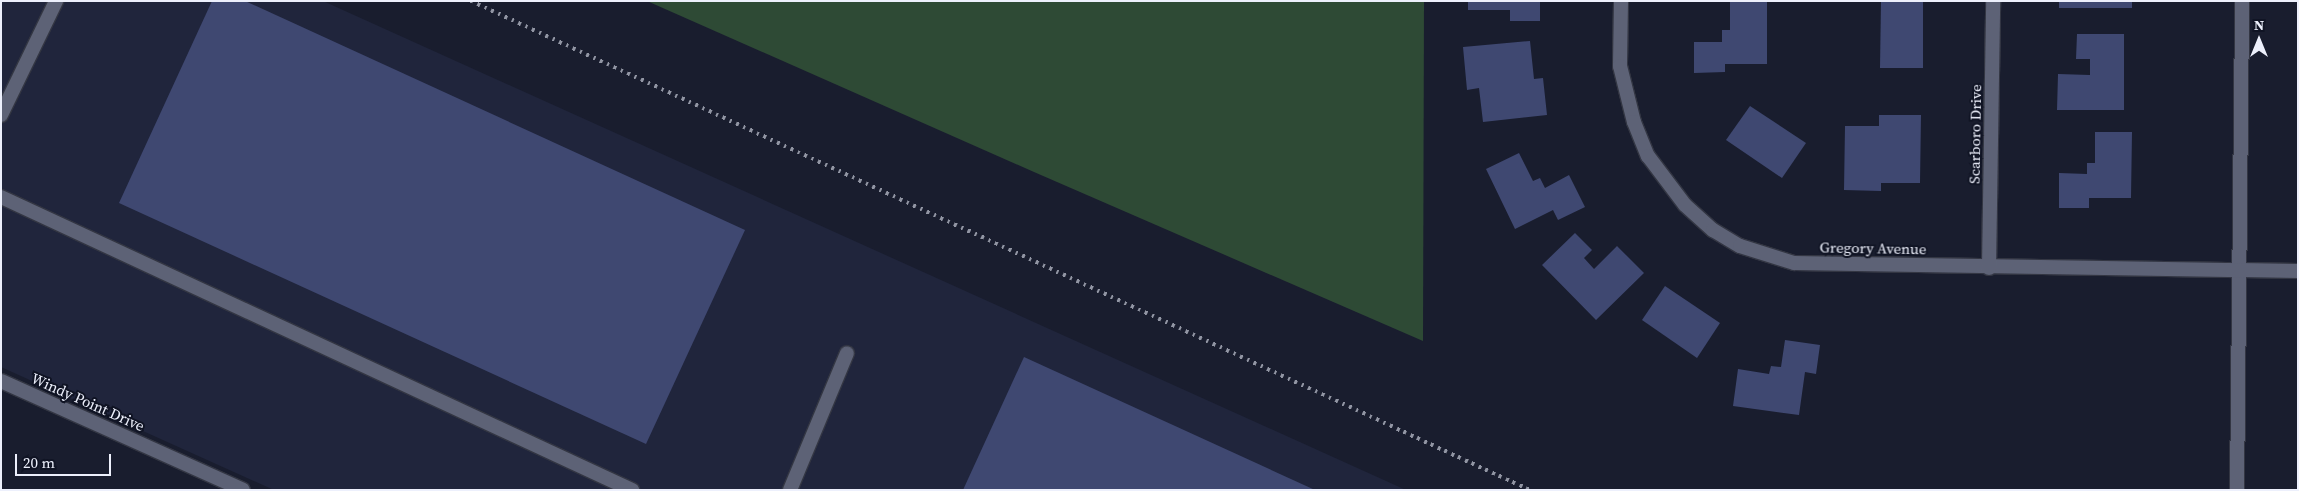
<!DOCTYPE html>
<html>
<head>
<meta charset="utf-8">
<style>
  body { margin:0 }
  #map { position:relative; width:2299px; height:491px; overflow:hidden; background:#191d2e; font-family:"Source Serif 4",serif }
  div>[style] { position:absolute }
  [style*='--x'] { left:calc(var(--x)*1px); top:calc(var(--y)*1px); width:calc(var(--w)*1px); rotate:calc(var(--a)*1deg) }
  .built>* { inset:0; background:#20253c }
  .green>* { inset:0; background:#2e4a35 }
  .building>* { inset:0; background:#3f4871 }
  .roads { filter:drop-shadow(1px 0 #333643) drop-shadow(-1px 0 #333643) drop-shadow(0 1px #333643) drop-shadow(0 -1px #333643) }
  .service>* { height:14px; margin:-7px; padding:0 7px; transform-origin:7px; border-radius:7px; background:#5d6276 }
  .minor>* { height:14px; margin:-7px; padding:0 7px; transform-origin:7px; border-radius:7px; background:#5d6276 }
  .rail>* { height:4px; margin-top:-2px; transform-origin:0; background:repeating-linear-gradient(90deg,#9296a4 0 2.5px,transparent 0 7.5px) }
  span { translate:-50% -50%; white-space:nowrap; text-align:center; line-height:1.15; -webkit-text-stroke:4px #101424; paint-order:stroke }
  .street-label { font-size:15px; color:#edf0fc }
  .frame { position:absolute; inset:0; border:2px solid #edf0fc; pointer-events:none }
  .north { position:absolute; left:2234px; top:15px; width:50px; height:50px; -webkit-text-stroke:4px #101424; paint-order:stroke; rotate:0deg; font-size:14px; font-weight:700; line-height:20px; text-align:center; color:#edf0fc }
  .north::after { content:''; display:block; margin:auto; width:18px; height:22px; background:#edf0fc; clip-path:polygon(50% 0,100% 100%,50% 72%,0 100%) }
  .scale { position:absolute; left:15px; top:454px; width:96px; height:22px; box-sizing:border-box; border:2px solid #edf0fc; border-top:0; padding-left:6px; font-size:15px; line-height:18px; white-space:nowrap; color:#edf0fc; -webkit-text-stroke:4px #101424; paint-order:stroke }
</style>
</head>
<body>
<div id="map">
  <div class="built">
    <i style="clip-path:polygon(1px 1px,323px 1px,1406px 490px,274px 490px,1px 367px)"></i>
  </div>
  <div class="green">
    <i style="clip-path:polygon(647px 1px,1424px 1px,1423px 341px,1034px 172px)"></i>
  </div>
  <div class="building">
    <i style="clip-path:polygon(212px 1px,245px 1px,745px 230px,646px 444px,119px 203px)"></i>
    <i style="clip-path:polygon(1468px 1px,1540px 1px,1540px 21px,1510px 21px,1510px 10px,1468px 10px)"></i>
    <i style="clip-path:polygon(1730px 1px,1767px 1px,1767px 64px,1725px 64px,1725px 72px,1694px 73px,1694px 42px,1722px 42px,1722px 30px,1730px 30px)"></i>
    <i style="clip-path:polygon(1881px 1px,1923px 1px,1923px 68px,1880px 68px)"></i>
    <i style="clip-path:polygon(2059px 1px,2132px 1px,2132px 8px,2059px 8px)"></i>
    <i style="clip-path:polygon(2077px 34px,2124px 34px,2124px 110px,2057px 110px,2058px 74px,2090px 75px,2090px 59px,2076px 59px)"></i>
    <i style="clip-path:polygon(1530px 41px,1534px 79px,1543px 78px,1547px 115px,1483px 122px,1479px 88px,1467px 90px,1463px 47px)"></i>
    <i style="clip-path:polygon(1750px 106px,1806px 143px,1782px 178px,1726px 140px)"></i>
    <i style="clip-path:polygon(1879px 115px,1921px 115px,1920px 183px,1881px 183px,1881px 191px,1844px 190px,1845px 126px,1879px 126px)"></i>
    <i style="clip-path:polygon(2095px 132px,2132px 132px,2131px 198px,2089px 198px,2089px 208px,2059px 208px,2059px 173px,2087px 174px,2087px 163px,2095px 163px)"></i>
    <i style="clip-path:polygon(1519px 153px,1533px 181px,1540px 178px,1545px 188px,1569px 175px,1585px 207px,1558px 220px,1553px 210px,1515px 229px,1486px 169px)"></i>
    <i style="clip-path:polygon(1575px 233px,1592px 250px,1584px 258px,1594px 269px,1617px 246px,1644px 273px,1596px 320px,1542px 265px)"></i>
    <i style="clip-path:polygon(1665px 286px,1720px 323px,1697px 358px,1642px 320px)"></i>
    <i style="clip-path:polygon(1785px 340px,1820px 345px,1816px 374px,1805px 372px,1799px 415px,1733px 406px,1738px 369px,1769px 374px,1771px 366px,1781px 367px)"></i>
    <i style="clip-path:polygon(1024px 357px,1315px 490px,963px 490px)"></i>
  </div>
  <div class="roads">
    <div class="service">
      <i style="--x:1;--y:115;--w:127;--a:-64.2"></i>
      <i style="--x:1;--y:197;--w:696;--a:24.91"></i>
      <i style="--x:790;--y:490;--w:148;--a:-67.4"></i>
      <i style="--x:2237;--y:490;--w:489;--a:-89.4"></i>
    </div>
    <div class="minor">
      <i style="--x:1621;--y:1;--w:65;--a:90.9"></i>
      <i style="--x:1620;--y:66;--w:58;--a:76"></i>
      <i style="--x:1634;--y:122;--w:37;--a:68"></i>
      <i style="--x:1648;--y:156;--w:61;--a:52.9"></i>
      <i style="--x:1685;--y:205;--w:38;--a:42"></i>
      <i style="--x:1713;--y:230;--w:31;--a:31"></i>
      <i style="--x:1740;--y:246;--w:57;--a:17.5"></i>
      <i style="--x:1794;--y:263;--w:504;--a:0.91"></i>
      <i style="--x:1989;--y:268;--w:267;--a:-89.1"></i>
      <i style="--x:1;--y:381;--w:265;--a:24.2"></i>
    </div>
  </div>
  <div class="rail">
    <i style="--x:471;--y:1;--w:1166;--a:24.79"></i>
  </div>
  <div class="street-label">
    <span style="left:1975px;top:134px;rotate:-89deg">Scarboro Drive</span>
    <span style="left:1873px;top:248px;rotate:1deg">Gregory Avenue</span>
    <span style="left:88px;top:402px;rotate:24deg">Windy Point Drive</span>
  </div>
  <div class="frame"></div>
  <div class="north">N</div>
  <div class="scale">20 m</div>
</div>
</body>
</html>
